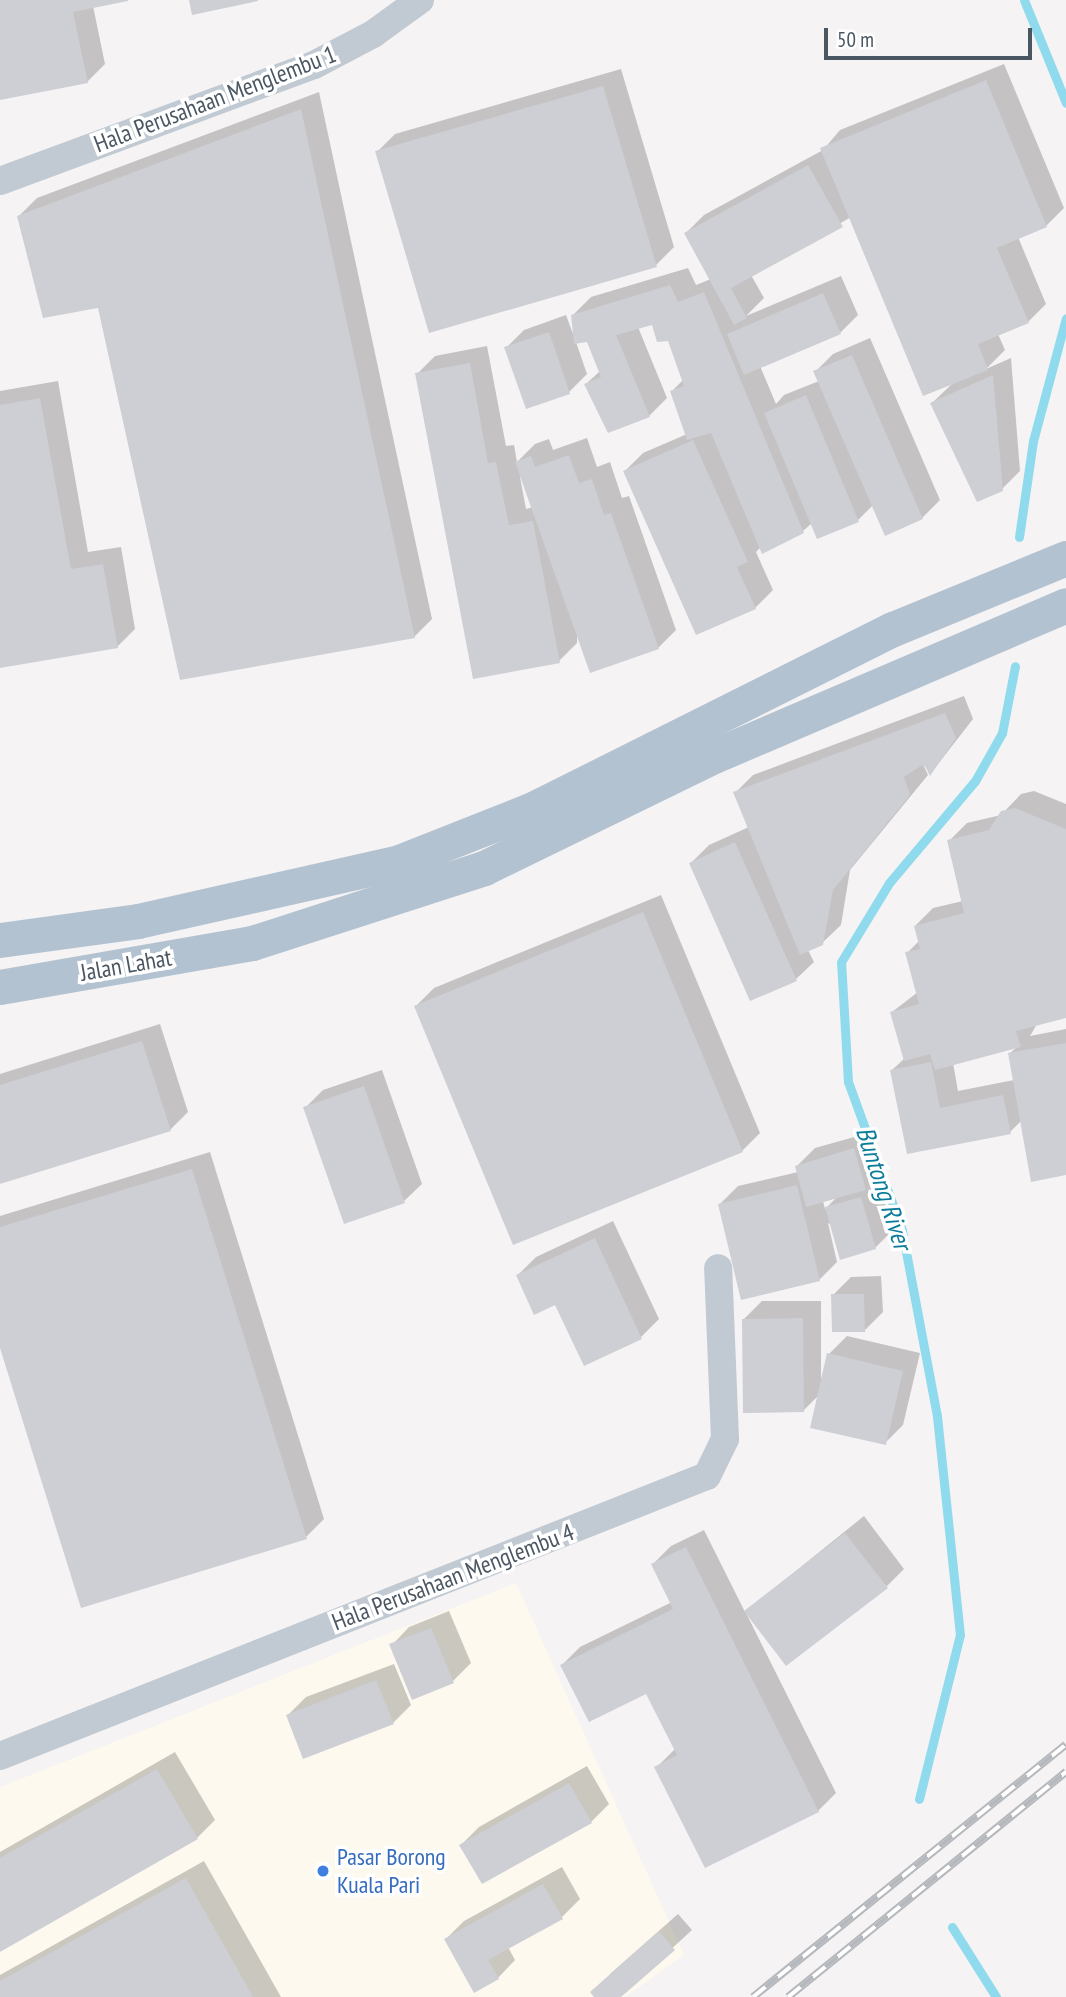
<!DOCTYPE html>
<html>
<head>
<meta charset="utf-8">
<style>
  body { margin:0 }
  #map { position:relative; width:1066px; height:1997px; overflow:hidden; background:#f5f3f3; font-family:"PT Sans Narrow",sans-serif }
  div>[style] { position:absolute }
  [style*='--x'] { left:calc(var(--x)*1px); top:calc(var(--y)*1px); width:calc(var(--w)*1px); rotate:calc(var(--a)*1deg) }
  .commercial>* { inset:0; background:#fdf9ef }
  .shadow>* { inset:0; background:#0003 }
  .stream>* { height:9px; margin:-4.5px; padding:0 4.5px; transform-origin:4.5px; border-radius:4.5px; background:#90daee }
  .building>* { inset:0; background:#cdcfd5 }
  .minor>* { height:28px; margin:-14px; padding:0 14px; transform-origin:14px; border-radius:14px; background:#c1cad2 }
  .major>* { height:35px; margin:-17.5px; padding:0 17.5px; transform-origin:17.5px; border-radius:17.5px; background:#b3c2d1 }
  .rail>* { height:8px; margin-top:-4px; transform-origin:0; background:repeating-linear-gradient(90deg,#fff 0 16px,#b5b8bd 0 32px); box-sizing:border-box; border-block:2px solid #b5b8bd }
  .dots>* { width:19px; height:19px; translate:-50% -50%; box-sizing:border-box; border:4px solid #fff; border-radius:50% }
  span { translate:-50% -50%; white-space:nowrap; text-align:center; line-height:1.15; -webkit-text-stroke:7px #fff; paint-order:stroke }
  .street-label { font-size:24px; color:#4a5661 }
  .shop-label { font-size:24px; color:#366cbe }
  .left { translate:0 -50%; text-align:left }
  .water-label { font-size:26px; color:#0c7c9b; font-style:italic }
  .scale { position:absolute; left:824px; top:28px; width:208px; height:32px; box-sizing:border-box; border:4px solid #4a5661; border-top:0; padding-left:9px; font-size:21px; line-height:24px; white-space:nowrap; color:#4a5661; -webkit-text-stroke:5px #fff; paint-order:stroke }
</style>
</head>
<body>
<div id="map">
  <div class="commercial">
    <i style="clip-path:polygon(516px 1583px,684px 1955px,625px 1997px,0 1997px,0 1787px)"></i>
  </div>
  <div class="shadow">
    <i style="clip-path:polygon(0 0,125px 0,93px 6px,105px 64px,87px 82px,0 98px)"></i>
    <i style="clip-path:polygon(1004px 64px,1064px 208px,1046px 226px,1018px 237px,1046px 304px,1028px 322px,998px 334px,1005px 350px,986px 369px,1011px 358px,1020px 471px,1002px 489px,932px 403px,954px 382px,851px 217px,751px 275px,764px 298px,746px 316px,841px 276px,858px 315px,840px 333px,760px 366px,776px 404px,784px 395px,819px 381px,815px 372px,833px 354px,870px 338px,940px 500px,922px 518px,873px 505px,858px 520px,812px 523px,803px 531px,761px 547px,756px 552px,773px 590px,755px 608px,625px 471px,643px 453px,687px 434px,672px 391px,683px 380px,669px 339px,653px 323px,638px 327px,667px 398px,649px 416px,586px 384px,600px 371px,588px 341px,576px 342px,587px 374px,569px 392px,506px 348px,524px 330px,566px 315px,573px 334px,573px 315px,591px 297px,688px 268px,696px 285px,711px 279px,686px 233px,704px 215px,823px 150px,840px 130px)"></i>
    <i style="clip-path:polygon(621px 69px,674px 247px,656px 265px,377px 152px,395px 134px)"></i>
    <i style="clip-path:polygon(319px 92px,432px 619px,414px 637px,19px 216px,37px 198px)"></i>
    <i style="clip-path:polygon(evenodd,487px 346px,506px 446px,514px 445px,517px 462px,535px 444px,549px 439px,553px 450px,587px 438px,597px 467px,610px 462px,622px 498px,629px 496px,676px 630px,658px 648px,577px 632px,577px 643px,559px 661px,417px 374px,435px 356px,487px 346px,520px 477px,522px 477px,533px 507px,526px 509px,520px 477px)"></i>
    <i style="clip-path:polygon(58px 381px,88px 552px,121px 547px,135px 629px,117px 647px,0 667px,0 391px)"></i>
    <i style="clip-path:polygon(964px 696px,973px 719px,931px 773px,923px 764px,928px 775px,850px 870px,841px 925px,822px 943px,808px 950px,814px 962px,796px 979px,691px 863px,709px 845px,749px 827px,735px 793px,753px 775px)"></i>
    <i style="clip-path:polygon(evenodd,1034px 791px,1066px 804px,1066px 1016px,1037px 1024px,1030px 1036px,1066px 1029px,1066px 1174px,1021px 1121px,1010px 1132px,909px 1152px,892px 1070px,905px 1058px,892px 1012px,918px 992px,907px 953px,919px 941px,915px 926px,933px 908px,963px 901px,949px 841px,967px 823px,1001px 815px,1021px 794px,1034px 791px,1017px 1047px,1009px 1054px,1014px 1080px,958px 1091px,953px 1063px,1017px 1047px)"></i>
    <i style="clip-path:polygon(661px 895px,760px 1133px,742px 1151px,416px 1006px,434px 988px)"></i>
    <i style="clip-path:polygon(160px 1024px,188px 1112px,170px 1130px,0 1182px,0 1074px)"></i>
    <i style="clip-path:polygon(382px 1070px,422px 1184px,404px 1201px,305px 1108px,323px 1090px)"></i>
    <i style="clip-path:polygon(evenodd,872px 1132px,883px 1170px,872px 1182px,878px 1180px,893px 1230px,875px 1248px,828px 1223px,837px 1262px,819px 1280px,720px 1204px,738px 1186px,798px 1172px,797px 1166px,815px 1148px,872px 1132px,838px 1196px,825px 1209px,823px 1201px,838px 1196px)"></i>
    <i style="clip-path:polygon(210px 1152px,324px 1519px,306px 1537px,0 1342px,0 1216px)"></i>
    <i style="clip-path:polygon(613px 1221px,659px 1319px,641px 1337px,556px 1302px,518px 1275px,536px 1257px)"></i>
    <i style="clip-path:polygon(881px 1276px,883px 1312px,865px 1330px,833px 1295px,851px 1277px)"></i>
    <i style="clip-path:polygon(762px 1301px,821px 1301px,821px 1380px,829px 1354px,847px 1336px,920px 1353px,903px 1425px,885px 1443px,819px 1395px,803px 1411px,744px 1319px)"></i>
    <i style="clip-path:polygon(864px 1516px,904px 1569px,886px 1587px,746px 1613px,836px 1793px,818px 1811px,657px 1767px,676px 1748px,647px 1691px,562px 1665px,580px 1647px,672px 1602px,653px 1564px,671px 1546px,704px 1530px,745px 1612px)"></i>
    <i style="clip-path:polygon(449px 1611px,471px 1663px,453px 1681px,392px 1645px,409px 1627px)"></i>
    <i style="clip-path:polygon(394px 1664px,411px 1705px,393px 1723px,288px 1715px,306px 1697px)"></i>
    <i style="clip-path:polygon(175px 1752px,215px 1820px,197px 1838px,0 1950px,0 1852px)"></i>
    <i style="clip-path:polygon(587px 1766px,609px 1804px,591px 1822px,461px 1845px,479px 1827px)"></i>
    <i style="clip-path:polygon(204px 1861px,281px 1997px,0 1997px,0 1975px)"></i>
    <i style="clip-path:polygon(562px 1867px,580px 1899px,562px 1917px,508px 1947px,515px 1960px,498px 1978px,446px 1939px,464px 1921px)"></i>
    <i style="clip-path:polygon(678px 1914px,692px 1930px,619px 1997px,597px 1997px,610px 1974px)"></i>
  </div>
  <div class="stream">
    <i style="--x:1024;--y:0;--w:111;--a:67.8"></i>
    <i style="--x:1019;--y:537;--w:97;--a:-81.7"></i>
    <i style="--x:1033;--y:441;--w:127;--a:-75"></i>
    <i style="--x:919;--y:1799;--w:169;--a:-76"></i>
    <i style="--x:960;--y:1635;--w:220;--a:-96"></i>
    <i style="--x:937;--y:1416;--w:189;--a:-100.7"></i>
    <i style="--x:902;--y:1230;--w:158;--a:-110"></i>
    <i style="--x:848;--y:1082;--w:120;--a:-93.3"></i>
    <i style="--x:841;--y:962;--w:92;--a:-58.7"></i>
    <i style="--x:889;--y:883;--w:133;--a:-49.9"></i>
    <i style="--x:975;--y:781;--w:55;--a:-60.6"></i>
    <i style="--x:1002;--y:733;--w:68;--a:-79"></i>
    <i style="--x:952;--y:1927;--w:83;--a:57.8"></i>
  </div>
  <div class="building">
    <i style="clip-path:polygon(0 0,128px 0,128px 1px,73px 12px,88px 83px,0 100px)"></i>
    <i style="clip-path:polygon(189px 0,258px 0,258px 1px,192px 15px)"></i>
    <i style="clip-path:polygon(986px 80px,1047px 227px,997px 248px,1029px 323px,978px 344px,988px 370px,923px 396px,820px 148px)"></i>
    <i style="clip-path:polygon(603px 86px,657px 267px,429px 333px,375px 151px)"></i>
    <i style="clip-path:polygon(301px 109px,415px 638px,180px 680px,98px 308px,43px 318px,17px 216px)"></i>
    <i style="clip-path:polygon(808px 165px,843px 227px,731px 288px,747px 318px,734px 325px,684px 233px)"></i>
    <i style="clip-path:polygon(670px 285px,678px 302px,704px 292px,804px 533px,762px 554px,711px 433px,687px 440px,670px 391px,684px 386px,668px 341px,657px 342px,652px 325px,616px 335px,650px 417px,608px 433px,584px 384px,601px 377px,587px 342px,574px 344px,571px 315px)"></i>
    <i style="clip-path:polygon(823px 293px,841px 334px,744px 375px,727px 334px)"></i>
    <i style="clip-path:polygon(549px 332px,570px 394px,526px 409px,504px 347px)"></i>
    <i style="clip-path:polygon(852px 355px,923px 519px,885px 536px,813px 371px)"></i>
    <i style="clip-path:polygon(470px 363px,488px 463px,496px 462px,509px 525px,533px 521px,560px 663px,473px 679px,415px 373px)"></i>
    <i style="clip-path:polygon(993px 375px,1003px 491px,977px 502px,930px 403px)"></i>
    <i style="clip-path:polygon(806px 395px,859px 522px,817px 539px,764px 413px)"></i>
    <i style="clip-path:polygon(40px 398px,71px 569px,103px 564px,118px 648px,0 668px,0 405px)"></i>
    <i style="clip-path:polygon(693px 440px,748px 562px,737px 567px,756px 609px,696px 635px,623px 471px)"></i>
    <i style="clip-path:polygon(569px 455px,579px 483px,592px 479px,604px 515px,611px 513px,659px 649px,590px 673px,515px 462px,531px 456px,535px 467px)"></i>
    <i style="clip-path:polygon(945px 713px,956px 738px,930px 776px,924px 764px,904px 777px,910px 795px,833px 890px,823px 945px,800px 955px,733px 792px)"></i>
    <i style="clip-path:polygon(1015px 808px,1066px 829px,1066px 1018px,1016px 1031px,1021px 1047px,935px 1070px,930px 1054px,904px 1061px,890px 1012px,919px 1004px,905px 952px,920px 949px,914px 926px,964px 913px,947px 840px,989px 830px,1001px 811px)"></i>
    <i style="clip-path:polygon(735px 842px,797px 981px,750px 1001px,689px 863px)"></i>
    <i style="clip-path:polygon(643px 912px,743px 1152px,513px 1245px,414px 1006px)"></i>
    <i style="clip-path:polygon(142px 1041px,171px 1131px,0 1184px,0 1085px)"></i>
    <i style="clip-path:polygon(1066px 1043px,1066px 1175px,1031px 1182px,1008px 1053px)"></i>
    <i style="clip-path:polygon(931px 1062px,940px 1108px,1003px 1095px,1011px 1134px,907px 1154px,890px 1070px)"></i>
    <i style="clip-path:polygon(364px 1086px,405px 1203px,344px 1224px,303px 1107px)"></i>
    <i style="clip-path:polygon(854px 1148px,866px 1190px,806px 1207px,795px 1166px)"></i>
    <i style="clip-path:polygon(192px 1169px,307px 1539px,81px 1608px,0 1348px,0 1227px)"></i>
    <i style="clip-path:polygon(797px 1185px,820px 1281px,741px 1300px,718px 1204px)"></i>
    <i style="clip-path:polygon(861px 1197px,876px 1249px,840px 1260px,825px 1207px)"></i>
    <i style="clip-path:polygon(595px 1238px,642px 1339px,584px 1366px,555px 1305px,534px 1315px,516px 1275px)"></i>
    <i style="clip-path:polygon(831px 1294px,864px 1294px,865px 1332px,832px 1332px)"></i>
    <i style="clip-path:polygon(803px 1318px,804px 1412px,743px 1413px,742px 1319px)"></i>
    <i style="clip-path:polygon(827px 1353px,903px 1371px,886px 1445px,810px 1428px)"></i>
    <i style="clip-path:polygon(845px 1533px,888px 1588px,786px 1666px,744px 1611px)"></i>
    <i style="clip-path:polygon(686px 1547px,819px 1812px,705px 1868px,654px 1767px,677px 1755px,646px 1694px,589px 1722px,560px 1665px,673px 1609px,651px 1564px)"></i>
    <i style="clip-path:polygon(431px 1628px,454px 1683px,412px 1700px,389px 1644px)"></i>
    <i style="clip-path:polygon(376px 1680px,394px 1724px,303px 1759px,286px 1715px)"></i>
    <i style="clip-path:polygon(157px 1769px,198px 1839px,0 1952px,0 1858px)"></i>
    <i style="clip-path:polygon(569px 1783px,592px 1823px,482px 1884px,459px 1845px)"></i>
    <i style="clip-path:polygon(186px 1878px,253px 1997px,0 1997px,0 1981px)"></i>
    <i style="clip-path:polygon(543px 1884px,563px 1919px,488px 1960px,499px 1979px,474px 1993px,444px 1939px)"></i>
    <i style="clip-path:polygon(659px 1931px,675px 1950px,621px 1997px,594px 1997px,590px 1992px)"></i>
  </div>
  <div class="minor">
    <i style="--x:0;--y:181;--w:335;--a:-20.3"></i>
    <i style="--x:314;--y:65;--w:67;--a:-27.7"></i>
    <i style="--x:373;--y:34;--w:58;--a:-35.9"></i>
    <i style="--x:0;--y:1756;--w:760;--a:-21.61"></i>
    <i style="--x:707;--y:1476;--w:41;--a:-64.1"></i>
    <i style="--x:725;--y:1439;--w:171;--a:-92.3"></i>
  </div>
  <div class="major">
    <i style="--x:0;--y:940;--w:139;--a:-7.8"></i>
    <i style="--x:138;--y:921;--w:268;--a:-12.7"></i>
    <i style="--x:399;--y:862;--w:144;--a:-21.6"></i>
    <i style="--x:533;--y:809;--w:402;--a:-26.6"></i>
    <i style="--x:893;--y:629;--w:187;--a:-22.3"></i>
    <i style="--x:0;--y:987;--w:256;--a:-9.9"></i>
    <i style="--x:252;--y:943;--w:244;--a:-17.9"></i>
    <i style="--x:484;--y:868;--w:256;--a:-26"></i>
    <i style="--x:714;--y:756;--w:383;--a:-23.2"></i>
  </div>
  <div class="rail">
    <i style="--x:753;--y:1997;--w:402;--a:-38.9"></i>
    <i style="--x:788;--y:1997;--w:358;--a:-39"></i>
  </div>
  <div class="dots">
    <i style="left:323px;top:1871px;background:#3f7fe0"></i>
  </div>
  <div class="street-label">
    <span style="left:215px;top:99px;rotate:-21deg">Hala Perusahaan Menglembu 1</span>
    <span style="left:126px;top:965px;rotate:-10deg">Jalan Lahat</span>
    <span style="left:453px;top:1577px;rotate:-21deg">Hala Perusahaan Menglembu 4</span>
  </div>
  <div class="shop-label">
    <span class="left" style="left:337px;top:1871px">Pasar Borong<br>Kuala Pari</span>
  </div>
  <div class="water-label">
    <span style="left:884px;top:1188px;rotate:72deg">Buntong River</span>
  </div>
  <div class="scale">50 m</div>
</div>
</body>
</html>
